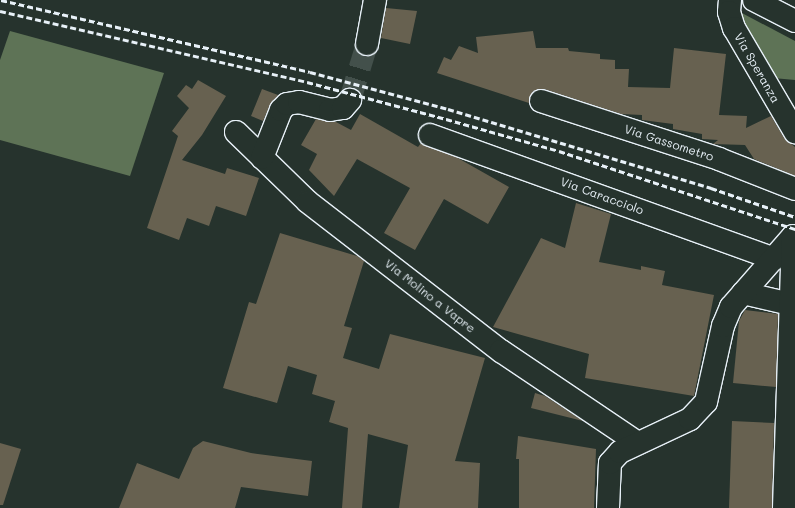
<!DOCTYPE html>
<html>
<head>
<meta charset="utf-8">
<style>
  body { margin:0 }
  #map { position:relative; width:795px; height:508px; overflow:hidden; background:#26332d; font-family:Mali,sans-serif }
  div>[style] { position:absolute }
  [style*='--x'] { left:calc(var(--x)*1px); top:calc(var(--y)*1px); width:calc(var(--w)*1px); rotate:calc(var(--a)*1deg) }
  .green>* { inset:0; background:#5e7356 }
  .building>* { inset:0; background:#676150 }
  .minor-tunnel>* { height:22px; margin-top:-11px; transform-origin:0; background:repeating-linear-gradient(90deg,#43504b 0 22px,transparent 0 33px) }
  .roads { filter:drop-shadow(1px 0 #e8f1f8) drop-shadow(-1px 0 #e8f1f8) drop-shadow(0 1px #e8f1f8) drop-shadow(0 -1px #e8f1f8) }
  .minor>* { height:22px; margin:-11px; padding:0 11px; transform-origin:11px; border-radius:11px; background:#26332d }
  .rail>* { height:3px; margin-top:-1.5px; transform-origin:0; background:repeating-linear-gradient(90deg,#e8f1f8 0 6px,transparent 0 9px) }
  span { translate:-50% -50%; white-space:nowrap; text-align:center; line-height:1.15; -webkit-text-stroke:3px #26332d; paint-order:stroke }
  .street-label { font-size:12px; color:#e8f1f8 }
</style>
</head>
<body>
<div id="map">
  <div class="green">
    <i style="clip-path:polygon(740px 12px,795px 41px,795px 80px,773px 78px,751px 52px)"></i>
    <i style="clip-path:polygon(10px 31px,164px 73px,130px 176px,0 140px,0 60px)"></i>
  </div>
  <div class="building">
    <i style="clip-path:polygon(386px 8px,417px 11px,410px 44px,381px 38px)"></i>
    <i style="clip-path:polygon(533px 31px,536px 48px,568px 48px,569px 51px,600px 54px,600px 59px,615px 60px,615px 69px,629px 69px,628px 87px,670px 88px,674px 48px,726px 54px,719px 115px,747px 116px,746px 128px,771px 116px,784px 138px,795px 147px,795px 176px,754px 159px,745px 145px,713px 144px,718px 140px,702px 139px,702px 134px,673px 129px,673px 124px,642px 120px,642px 115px,621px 114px,544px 89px,533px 91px,529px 103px,437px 73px,444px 57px,451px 60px,459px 46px,478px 53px,476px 37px)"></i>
    <i style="clip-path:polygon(198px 80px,226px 96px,202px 135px,182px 160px,225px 174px,227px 168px,259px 178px,246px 216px,216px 206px,209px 226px,187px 218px,179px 240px,147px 228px,178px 136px,172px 131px,189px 108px,177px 96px,186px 85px,192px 89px)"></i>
    <i style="clip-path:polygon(262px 89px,278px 95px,270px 105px,263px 121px,251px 116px)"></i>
    <i style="clip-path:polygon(360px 114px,418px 147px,421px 143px,456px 157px,509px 187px,488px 224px,444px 199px,415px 250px,384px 233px,410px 188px,357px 159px,334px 196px,309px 170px,317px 154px,301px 145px,316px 119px,336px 122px,351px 130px)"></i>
    <i style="clip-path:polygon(576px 203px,611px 214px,599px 262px,641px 270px,641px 266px,665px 271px,662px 285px,714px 295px,694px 396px,585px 378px,589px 354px,493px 327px,541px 238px,565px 248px)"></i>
    <i style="clip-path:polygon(280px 233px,357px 256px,364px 261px,344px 326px,352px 328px,343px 358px,379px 369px,390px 334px,485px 358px,455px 461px,480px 463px,478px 508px,399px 508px,408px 445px,368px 434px,362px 508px,342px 508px,348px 428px,329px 422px,335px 401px,312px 394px,317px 375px,288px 366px,277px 403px,223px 388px,249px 302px,256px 304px)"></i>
    <i style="clip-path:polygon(745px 310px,778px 314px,776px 387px,733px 383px,739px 321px)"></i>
    <i style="clip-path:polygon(535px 393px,545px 396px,583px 421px,531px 408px)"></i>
    <i style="clip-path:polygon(732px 421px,774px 423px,772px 508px,729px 508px)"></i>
    <i style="clip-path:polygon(518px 436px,596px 449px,594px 508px,519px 508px,519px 459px,516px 459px)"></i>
    <i style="clip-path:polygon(203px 441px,251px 453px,312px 461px,308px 496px,241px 487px,235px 508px,119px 508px,137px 463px,179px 479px,193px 448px)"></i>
    <i style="clip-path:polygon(0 443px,21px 449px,3px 505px,0 505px)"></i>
  </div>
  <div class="minor-tunnel">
    <i style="--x:350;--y:100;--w:59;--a:-73.1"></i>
  </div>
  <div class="roads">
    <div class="minor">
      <i style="--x:730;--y:0;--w:12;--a:95"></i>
      <i style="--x:729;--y:12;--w:17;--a:73"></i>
      <i style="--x:734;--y:28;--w:121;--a:59.6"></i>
      <i style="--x:754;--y:0;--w:46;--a:27.1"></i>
      <i style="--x:367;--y:44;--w:45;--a:-79.7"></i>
      <i style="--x:541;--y:101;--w:187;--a:18"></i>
      <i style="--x:719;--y:159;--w:82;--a:21.5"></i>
      <i style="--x:236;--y:132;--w:100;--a:44.2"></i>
      <i style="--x:308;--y:202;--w:244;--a:37.7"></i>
      <i style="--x:501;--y:351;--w:165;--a:33.9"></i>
      <i style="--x:430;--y:135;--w:366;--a:19.8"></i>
      <i style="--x:262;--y:158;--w:52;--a:-68.4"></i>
      <i style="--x:281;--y:110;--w:8;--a:-45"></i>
      <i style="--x:287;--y:104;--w:12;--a:-9"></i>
      <i style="--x:299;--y:102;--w:32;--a:14"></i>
      <i style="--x:330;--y:110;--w:13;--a:-9"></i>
      <i style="--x:343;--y:108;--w:11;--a:-49"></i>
      <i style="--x:743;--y:293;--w:53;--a:13"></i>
      <i style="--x:608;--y:508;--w:45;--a:-87.5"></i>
      <i style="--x:610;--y:463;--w:15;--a:-48"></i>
      <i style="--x:620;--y:452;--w:77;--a:-25.2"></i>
      <i style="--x:690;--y:419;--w:23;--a:-47"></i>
      <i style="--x:706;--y:402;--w:78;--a:-77.4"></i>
      <i style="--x:723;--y:326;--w:21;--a:-67"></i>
      <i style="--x:731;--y:307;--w:94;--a:-48.9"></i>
      <i style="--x:784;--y:508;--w:272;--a:-88.1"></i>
    </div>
  </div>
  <div class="rail">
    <i style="--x:1;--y:0;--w:317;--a:13.1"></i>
    <i style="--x:310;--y:72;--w:143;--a:15"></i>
    <i style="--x:448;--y:109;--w:275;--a:16.7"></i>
    <i style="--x:711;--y:188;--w:89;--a:19"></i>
    <i style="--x:0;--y:11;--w:315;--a:13"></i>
    <i style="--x:307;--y:82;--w:144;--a:14.9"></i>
    <i style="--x:446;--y:119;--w:117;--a:15.8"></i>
    <i style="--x:559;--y:151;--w:249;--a:18.3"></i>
  </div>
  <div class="street-label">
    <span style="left:757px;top:68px;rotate:60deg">Via Speranza</span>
    <span style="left:669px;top:143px;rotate:18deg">Via Gassometro</span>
    <span style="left:602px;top:196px;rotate:20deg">Via Caracciolo</span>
    <span style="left:430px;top:296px;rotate:38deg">Via Molino a Vapre</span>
  </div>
</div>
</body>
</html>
